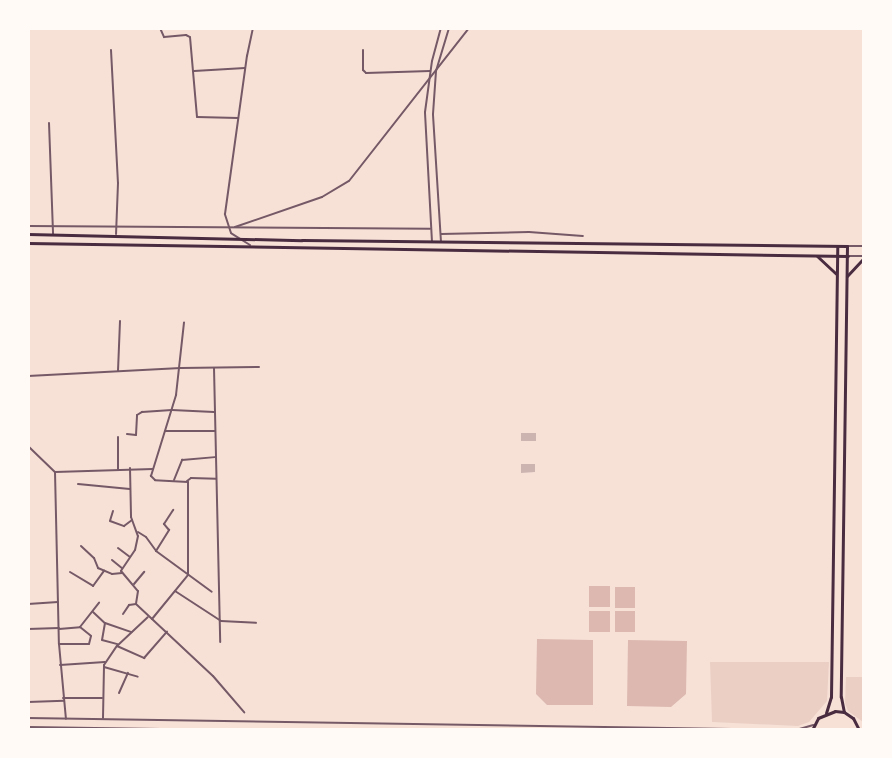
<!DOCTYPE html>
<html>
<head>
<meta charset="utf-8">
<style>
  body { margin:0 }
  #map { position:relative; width:892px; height:758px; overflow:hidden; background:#f7e1d7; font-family:"Libre Baskerville",serif }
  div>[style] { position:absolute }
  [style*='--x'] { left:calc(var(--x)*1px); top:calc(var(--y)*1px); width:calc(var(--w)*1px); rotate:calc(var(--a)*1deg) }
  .green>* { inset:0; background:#ebcfc5 }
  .water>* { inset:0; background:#dcb8b0 }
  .building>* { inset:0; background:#ccb4b1 }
  .minor>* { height:2px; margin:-1px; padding:0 1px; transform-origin:1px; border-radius:1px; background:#755966 }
  .tertiary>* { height:2px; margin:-1px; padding:0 1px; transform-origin:1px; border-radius:1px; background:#755966 }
  .secondary>* { height:3px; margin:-1.5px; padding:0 1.5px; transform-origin:1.5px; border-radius:1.5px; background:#4a2c40 }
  span { translate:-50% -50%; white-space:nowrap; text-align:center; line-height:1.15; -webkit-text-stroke:6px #fffaf5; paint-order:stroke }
  .frame { position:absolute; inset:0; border:30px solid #fffaf5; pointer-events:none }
</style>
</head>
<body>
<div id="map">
  <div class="green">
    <i style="clip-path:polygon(710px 662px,829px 662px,827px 701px,809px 722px,798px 726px,712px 722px)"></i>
    <i style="clip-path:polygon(846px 677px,863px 677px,863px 722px,848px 711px,845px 703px)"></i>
  </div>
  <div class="water">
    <i style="clip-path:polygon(589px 586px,610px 586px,610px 607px,589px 607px)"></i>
    <i style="clip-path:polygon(615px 587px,635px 587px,635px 608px,615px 608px)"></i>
    <i style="clip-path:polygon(589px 611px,610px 611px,610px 632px,589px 632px)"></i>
    <i style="clip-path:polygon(615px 611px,635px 611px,635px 632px,615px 632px)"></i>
    <i style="clip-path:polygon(537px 639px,593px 640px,593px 705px,547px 705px,536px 694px)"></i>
    <i style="clip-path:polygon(628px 640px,687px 641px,686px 694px,671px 707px,627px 706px)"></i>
  </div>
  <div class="building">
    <i style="clip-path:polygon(521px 433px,536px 433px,536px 441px,521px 441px)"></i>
    <i style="clip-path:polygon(521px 464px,535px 464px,535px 472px,521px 473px)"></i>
  </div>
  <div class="minor">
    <i style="--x:160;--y:28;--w:10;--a:66"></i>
    <i style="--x:164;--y:37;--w:22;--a:-5"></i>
    <i style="--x:186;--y:35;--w:4;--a:27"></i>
    <i style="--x:190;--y:37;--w:80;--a:85"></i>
    <i style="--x:197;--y:117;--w:41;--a:1.4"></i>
    <i style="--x:111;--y:50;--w:133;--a:87"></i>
    <i style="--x:118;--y:183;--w:51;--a:92.2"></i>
    <i style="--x:363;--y:50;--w:20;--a:90"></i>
    <i style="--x:363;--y:70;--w:4;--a:45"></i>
    <i style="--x:366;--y:73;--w:64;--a:-1.8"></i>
    <i style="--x:194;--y:71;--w:51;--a:-3.4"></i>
    <i style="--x:49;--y:123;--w:111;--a:87.9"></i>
    <i style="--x:28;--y:226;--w:402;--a:0.4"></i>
    <i style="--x:235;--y:227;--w:92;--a:-19"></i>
    <i style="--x:322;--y:197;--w:31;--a:-31"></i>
    <i style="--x:349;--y:181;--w:194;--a:-51.9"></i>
    <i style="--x:441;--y:234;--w:88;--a:-1.3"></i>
    <i style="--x:529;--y:232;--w:54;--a:4.2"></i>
    <i style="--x:214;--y:368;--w:274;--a:88.7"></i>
    <i style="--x:118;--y:371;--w:50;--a:-87.7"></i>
    <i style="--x:28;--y:376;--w:153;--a:-3"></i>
    <i style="--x:181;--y:368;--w:78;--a:-0.7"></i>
    <i style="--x:165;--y:431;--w:50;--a:0"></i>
    <i style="--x:127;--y:434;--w:9;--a:6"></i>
    <i style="--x:136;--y:435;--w:20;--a:-87"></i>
    <i style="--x:137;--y:415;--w:6;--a:-31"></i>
    <i style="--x:142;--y:412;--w:30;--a:-4"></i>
    <i style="--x:172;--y:410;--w:42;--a:2.7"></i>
    <i style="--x:118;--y:437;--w:32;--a:90"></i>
    <i style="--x:28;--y:446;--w:37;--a:44"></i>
    <i style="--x:55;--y:472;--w:98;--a:-1.8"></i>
    <i style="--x:130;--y:468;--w:49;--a:88.8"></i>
    <i style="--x:131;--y:517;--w:20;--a:70"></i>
    <i style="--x:138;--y:536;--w:14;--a:102"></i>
    <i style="--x:135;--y:550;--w:25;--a:124"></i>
    <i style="--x:121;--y:571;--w:26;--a:50"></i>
    <i style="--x:138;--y:591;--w:13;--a:99"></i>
    <i style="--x:136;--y:604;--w:105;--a:43.1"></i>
    <i style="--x:213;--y:676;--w:48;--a:49.3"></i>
    <i style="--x:55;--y:472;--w:172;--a:88.7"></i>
    <i style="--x:59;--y:644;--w:75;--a:84.7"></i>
    <i style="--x:174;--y:480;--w:22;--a:-68"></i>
    <i style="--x:182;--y:460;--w:33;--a:-5"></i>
    <i style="--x:187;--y:481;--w:5;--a:-37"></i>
    <i style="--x:191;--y:478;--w:25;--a:2"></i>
    <i style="--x:78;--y:484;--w:52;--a:5.5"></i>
    <i style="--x:113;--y:511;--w:10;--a:107"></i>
    <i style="--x:110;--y:521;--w:15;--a:20"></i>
    <i style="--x:124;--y:526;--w:10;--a:-37"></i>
    <i style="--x:138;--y:532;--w:9;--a:32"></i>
    <i style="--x:146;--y:537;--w:17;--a:54"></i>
    <i style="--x:156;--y:551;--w:69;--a:36.2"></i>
    <i style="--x:81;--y:546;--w:18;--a:43"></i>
    <i style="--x:94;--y:558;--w:11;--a:68"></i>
    <i style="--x:98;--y:568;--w:15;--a:23"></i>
    <i style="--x:112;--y:574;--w:10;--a:-6"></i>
    <i style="--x:118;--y:548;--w:15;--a:37"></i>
    <i style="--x:156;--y:551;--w:25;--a:-58"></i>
    <i style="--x:169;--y:530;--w:8;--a:-130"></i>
    <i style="--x:164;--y:524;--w:17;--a:-57"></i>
    <i style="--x:112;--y:560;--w:13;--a:39"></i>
    <i style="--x:70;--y:572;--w:27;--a:31"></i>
    <i style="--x:93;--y:586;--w:19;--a:-54"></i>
    <i style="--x:134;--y:584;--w:16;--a:-50"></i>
    <i style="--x:175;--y:591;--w:55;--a:33.1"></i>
    <i style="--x:221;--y:621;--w:35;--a:3"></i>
    <i style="--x:28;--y:604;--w:30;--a:-4"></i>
    <i style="--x:93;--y:612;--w:16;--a:43"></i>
    <i style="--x:105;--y:623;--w:28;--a:19"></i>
    <i style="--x:123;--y:614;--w:11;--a:-56"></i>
    <i style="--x:129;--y:605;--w:7;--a:-8"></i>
    <i style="--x:152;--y:619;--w:57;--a:-50.7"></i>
    <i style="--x:188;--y:575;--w:93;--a:-90"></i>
    <i style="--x:188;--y:482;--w:33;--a:-177"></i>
    <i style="--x:155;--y:480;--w:6;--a:-135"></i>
    <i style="--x:151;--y:476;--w:85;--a:-72.8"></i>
    <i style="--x:176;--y:395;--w:73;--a:-83.7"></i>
    <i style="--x:105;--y:623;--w:17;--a:100"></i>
    <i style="--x:102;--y:640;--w:16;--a:15"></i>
    <i style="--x:80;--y:627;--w:31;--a:-52"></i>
    <i style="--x:28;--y:629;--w:31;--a:-2"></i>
    <i style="--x:59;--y:629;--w:21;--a:-5"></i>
    <i style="--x:80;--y:627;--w:14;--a:39"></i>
    <i style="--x:91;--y:636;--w:8;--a:104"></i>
    <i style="--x:89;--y:644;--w:30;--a:180"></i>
    <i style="--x:117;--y:646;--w:30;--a:24"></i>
    <i style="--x:144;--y:658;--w:35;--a:-49"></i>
    <i style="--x:60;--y:665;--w:45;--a:-3.8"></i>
    <i style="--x:104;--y:667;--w:35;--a:16"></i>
    <i style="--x:119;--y:693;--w:22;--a:-66"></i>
    <i style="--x:63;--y:698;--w:39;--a:0"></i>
    <i style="--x:28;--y:702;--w:36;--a:-2"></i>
    <i style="--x:103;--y:718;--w:53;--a:-88.9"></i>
    <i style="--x:104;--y:665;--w:23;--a:-56"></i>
    <i style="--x:117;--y:646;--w:42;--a:-43.1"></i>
  </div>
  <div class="tertiary">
    <i style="--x:432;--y:242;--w:130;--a:-93.1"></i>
    <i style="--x:425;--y:112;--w:51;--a:-82.2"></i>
    <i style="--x:432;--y:61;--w:34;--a:-75"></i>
    <i style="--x:441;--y:242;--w:128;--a:-93.6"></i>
    <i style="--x:433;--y:114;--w:43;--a:-86"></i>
    <i style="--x:436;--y:71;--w:45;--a:-73.2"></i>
    <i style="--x:250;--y:245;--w:22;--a:-148"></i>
    <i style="--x:231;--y:233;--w:20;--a:-108"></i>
    <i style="--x:225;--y:214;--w:160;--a:-82.1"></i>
    <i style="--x:247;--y:56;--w:29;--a:-78"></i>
    <i style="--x:847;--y:246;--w:17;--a:0"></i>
    <i style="--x:848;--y:256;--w:16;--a:0"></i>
    <i style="--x:28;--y:718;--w:767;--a:0.9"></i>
    <i style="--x:28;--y:727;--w:183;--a:0.9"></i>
    <i style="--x:796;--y:730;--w:18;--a:-16"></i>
  </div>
  <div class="secondary">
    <i style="--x:28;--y:234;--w:274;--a:1.3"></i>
    <i style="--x:302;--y:240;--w:545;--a:0.63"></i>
    <i style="--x:847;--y:246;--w:451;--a:90.8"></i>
    <i style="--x:841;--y:697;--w:15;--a:79"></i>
    <i style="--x:28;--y:243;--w:820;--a:0.91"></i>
    <i style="--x:817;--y:256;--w:26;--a:43"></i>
    <i style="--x:847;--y:276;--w:25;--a:-47"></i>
    <i style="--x:826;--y:713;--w:17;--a:-73"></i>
    <i style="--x:831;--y:697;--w:451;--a:-89.2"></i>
    <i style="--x:812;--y:730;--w:13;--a:-63"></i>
    <i style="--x:818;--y:718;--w:18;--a:-22"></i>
    <i style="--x:835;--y:711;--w:9;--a:6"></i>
    <i style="--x:844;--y:712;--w:11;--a:34"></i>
    <i style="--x:853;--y:718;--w:13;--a:63"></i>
  </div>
  <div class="frame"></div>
</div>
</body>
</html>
